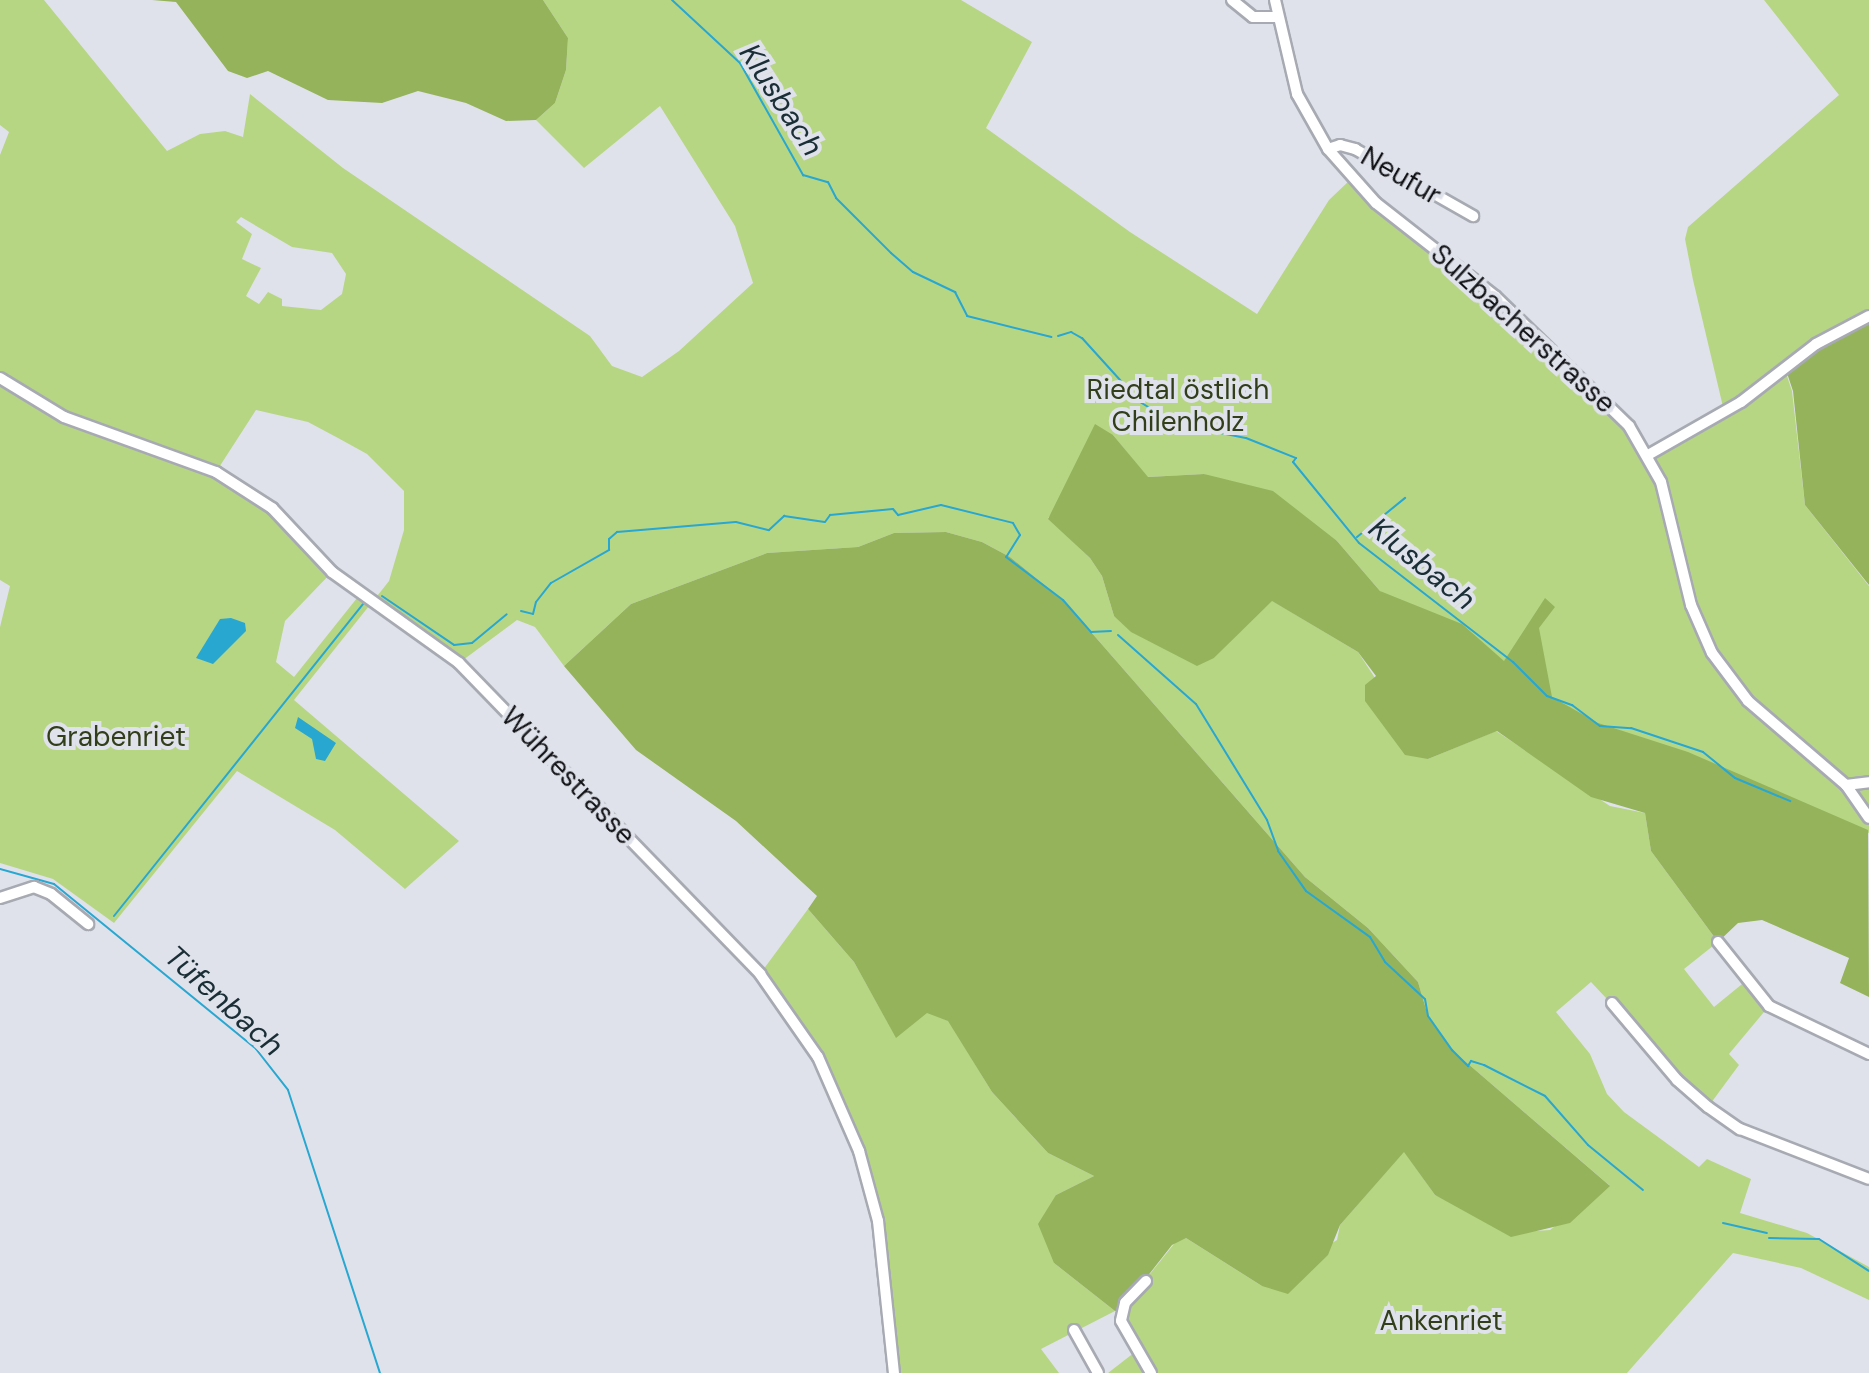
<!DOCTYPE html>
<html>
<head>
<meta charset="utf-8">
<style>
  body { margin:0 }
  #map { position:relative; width:1869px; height:1373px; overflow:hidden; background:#e0e2eb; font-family:"DM Sans",sans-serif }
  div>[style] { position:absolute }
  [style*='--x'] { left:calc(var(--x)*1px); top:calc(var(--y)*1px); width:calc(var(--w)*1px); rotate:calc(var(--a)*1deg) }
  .green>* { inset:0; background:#b7d684 }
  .forest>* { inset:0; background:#94b35b }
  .water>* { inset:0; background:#28a7d1 }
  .stream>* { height:2px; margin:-1px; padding:0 1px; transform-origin:1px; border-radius:1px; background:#28a7d1 }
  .roads { filter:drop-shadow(2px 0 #a7aab2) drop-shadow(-2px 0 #a7aab2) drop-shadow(0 2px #a7aab2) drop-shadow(0 -2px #a7aab2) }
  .minor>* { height:10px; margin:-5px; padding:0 5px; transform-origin:5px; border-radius:5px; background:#fff }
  span { translate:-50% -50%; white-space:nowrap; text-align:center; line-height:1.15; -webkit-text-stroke:8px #e0e2eb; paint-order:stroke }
  .street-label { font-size:28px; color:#121316 }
  .park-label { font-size:28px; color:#313e19 }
  .water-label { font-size:30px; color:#1a2e36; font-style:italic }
</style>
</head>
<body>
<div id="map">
  <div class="green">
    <i style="clip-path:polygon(evenodd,0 0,44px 0,167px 151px,200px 134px,225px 131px,243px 137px,250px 94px,343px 168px,590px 336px,612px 366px,642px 377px,679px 351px,753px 283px,735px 226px,660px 106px,584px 168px,536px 120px,555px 103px,566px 70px,568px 38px,543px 0,961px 0,1032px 42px,986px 128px,1130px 232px,1257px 314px,1329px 200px,1351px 179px,1541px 337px,1648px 455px,1724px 411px,1693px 280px,1685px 239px,1688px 227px,1839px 95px,1764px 0,1869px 0,1869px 316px,1785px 370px,1792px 391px,1805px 505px,1869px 586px,1869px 833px,1599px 726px,1380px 591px,1337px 541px,1204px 474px,1147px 477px,1113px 435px,1048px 518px,1090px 558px,1102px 576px,1114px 616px,1214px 658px,1271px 600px,1358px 652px,1428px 759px,1496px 731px,1610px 806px,1645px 813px,1651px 851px,1718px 942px,1684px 969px,1714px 1007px,1747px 980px,1769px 1006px,1729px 1054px,1739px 1065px,1708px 1107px,1591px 982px,1556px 1012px,1590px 1054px,1607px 1094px,1624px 1112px,1699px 1167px,1707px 1159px,1751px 1179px,1740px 1213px,1807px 1233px,1869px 1267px,1869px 1300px,1801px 1268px,1733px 1253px,1627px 1373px,1108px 1373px,1135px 1352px,1121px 1310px,1178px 1239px,1186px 1238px,1262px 1286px,1337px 1240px,1340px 1225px,1404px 1151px,1435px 1195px,1519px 1232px,1550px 1230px,1609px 1185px,1452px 1050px,1428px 1016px,1418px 982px,1368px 928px,1305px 877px,1063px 600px,1010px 557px,982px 542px,946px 532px,894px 533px,858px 547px,767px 553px,631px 604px,564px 666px,535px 627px,517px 620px,459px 663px,373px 601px,294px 700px,459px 841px,405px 889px,335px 830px,237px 771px,114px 923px,53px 879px,0 863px,0 627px,10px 586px,0 580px,0 155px,9px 132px,0 125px,0 0,241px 217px,292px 247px,332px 253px,346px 274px,342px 294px,321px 310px,282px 306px,282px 299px,268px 292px,259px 304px,246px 296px,261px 268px,242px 259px,252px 234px,236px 222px,241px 217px,0 0,256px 410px,308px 422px,338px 438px,367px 454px,404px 491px,404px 530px,389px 581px,374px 600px,361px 593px,294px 677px,276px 662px,285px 621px,332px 572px,245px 488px,216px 472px,256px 410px)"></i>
    <i style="clip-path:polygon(808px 909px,854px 962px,896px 1037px,927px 1012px,949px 1021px,992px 1092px,1048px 1153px,1094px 1176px,1056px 1195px,1054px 1263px,1115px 1311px,1041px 1349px,1059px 1373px,894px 1373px,871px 1189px,818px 1057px,760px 974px)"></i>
  </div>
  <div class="forest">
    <i style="clip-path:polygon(152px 0,543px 0,568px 38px,566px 70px,555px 103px,536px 120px,506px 121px,466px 103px,418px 91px,382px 103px,328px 100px,268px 71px,247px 78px,228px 71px,176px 2px)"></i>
    <i style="clip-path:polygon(1869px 316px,1869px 585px,1805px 505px,1793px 391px,1786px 370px,1802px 355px)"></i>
    <i style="clip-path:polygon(1095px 424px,1113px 435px,1148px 477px,1204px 474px,1273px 491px,1337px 541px,1380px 591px,1462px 624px,1504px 661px,1545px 598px,1555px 607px,1539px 628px,1552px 697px,1598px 723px,1688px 752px,1868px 830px,1869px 997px,1840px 983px,1849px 958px,1762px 920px,1738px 923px,1718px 942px,1651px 851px,1645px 813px,1591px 797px,1497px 731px,1428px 759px,1405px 755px,1365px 701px,1365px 685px,1376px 676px,1358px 652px,1272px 601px,1214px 658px,1197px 666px,1131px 632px,1114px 616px,1102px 576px,1090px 558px,1048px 519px)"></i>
    <i style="clip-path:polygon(946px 532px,982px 542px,1010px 557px,1063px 600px,1305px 877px,1368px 928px,1418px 982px,1428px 1016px,1452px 1050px,1610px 1186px,1570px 1223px,1511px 1237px,1435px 1195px,1404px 1152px,1340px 1225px,1328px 1255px,1288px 1294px,1262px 1286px,1186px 1238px,1172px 1245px,1121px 1310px,1115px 1311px,1054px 1263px,1038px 1224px,1056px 1195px,1094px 1176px,1048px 1153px,992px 1092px,948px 1021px,927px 1013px,896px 1038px,854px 962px,808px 909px,817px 896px,736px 821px,636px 750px,564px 666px,631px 604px,767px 553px,858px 547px,894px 533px)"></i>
  </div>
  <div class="water">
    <i style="clip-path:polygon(231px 618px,245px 623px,246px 631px,213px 664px,196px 658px,220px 619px)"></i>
    <i style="clip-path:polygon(298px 717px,336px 743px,325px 761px,316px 759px,312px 739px,295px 728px)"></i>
  </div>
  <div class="stream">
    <i style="--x:672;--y:0;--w:93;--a:42.8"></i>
    <i style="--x:740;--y:63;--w:129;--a:60.6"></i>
    <i style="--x:803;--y:175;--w:26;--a:16"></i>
    <i style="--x:828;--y:182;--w:18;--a:63"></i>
    <i style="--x:836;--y:198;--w:78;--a:45"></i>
    <i style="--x:891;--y:253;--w:29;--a:41"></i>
    <i style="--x:913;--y:272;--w:47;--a:25.5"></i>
    <i style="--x:955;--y:292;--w:27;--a:63"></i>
    <i style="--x:967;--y:316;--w:87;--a:14"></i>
    <i style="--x:1058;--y:336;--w:14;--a:-17"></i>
    <i style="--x:1071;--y:332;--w:13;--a:29"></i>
    <i style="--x:1082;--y:338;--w:86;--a:47.8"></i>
    <i style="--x:1140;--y:402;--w:42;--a:31.4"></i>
    <i style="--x:1176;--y:424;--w:71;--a:11.3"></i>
    <i style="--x:1246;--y:438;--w:54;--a:21.8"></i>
    <i style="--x:1296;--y:458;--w:5;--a:127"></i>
    <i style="--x:1293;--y:462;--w:104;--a:50.8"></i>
    <i style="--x:1359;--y:543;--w:195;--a:37.7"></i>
    <i style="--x:1513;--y:662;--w:48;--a:45"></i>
    <i style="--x:1547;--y:696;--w:27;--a:20"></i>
    <i style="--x:1572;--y:705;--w:35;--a:37"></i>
    <i style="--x:1600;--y:726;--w:31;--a:4"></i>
    <i style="--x:1631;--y:728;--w:76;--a:18.4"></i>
    <i style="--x:1703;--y:752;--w:41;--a:39.1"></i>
    <i style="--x:1735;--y:778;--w:60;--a:22.7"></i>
    <i style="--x:1357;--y:537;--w:62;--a:-39.1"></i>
    <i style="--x:382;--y:596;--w:87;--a:34.2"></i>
    <i style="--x:454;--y:645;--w:18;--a:-6"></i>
    <i style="--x:472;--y:643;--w:45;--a:-39.6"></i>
    <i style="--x:521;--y:611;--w:12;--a:14"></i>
    <i style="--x:533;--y:614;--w:12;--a:-76"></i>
    <i style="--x:536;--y:602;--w:24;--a:-52"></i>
    <i style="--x:551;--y:583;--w:67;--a:-29.6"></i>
    <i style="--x:609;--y:550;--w:11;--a:-90"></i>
    <i style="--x:609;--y:539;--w:11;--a:-41"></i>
    <i style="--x:617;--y:532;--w:119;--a:-4.8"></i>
    <i style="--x:736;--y:522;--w:34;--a:14"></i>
    <i style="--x:769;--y:530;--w:21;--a:-43"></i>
    <i style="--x:784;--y:516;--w:41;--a:8.3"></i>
    <i style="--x:825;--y:522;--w:9;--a:-54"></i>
    <i style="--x:830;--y:515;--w:63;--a:-5.4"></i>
    <i style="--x:893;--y:509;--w:8;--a:50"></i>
    <i style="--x:898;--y:515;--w:44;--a:-13.1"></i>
    <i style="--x:941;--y:505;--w:74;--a:14"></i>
    <i style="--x:1013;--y:523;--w:14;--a:60"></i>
    <i style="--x:1020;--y:535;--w:26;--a:122"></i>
    <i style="--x:1006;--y:557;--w:71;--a:37"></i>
    <i style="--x:1063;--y:600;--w:43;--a:48.8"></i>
    <i style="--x:1091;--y:632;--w:20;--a:-3"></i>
    <i style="--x:1118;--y:635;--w:104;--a:41.5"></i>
    <i style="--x:1196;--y:704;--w:136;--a:58.5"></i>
    <i style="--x:1267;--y:820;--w:33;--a:70"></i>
    <i style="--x:1278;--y:851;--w:49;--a:55"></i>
    <i style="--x:1306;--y:891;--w:79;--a:35.7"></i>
    <i style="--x:1370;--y:937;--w:29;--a:59"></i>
    <i style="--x:1385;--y:962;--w:54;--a:42.8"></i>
    <i style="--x:1425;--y:999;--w:17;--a:80"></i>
    <i style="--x:1428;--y:1016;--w:42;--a:54.8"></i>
    <i style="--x:1452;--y:1050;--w:23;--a:45"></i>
    <i style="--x:1468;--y:1066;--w:6;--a:-59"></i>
    <i style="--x:1471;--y:1061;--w:14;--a:17"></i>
    <i style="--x:1484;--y:1065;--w:68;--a:26.9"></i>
    <i style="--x:1545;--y:1096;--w:65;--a:48.7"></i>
    <i style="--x:1588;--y:1145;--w:71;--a:39.3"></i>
    <i style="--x:0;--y:869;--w:56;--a:15.5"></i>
    <i style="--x:54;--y:884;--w:261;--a:39.2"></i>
    <i style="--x:256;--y:1049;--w:52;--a:52"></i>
    <i style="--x:288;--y:1090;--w:298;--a:72"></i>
    <i style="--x:114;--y:916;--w:399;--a:-51.4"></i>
    <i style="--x:1723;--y:1223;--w:45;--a:12.8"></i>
    <i style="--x:1769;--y:1238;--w:50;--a:1.1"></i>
    <i style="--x:1819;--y:1239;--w:59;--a:32.6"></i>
  </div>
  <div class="roads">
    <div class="minor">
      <i style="--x:1232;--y:0;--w:27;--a:39"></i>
      <i style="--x:1253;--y:17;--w:24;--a:0"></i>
      <i style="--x:1275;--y:0;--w:97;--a:76.8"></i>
      <i style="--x:1297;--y:94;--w:63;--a:60.6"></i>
      <i style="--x:1328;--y:149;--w:72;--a:48.4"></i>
      <i style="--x:1376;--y:203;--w:152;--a:38.1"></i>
      <i style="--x:1496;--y:297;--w:185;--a:44.1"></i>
      <i style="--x:1629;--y:426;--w:64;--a:60.3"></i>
      <i style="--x:1661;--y:482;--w:127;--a:76.3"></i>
      <i style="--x:1691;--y:605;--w:52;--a:66.4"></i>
      <i style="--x:1712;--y:653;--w:60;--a:53.1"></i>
      <i style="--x:1748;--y:701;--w:129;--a:40.6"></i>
      <i style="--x:1846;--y:785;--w:40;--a:55.1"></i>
      <i style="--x:1328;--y:149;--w:13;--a:-18"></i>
      <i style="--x:1340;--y:145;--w:16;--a:15"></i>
      <i style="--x:1355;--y:149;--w:136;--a:29.6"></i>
      <i style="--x:0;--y:378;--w:75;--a:31.4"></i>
      <i style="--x:64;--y:417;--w:162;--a:19.9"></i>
      <i style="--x:216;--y:472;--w:67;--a:32.7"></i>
      <i style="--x:272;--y:508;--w:88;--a:46.8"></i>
      <i style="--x:332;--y:572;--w:156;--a:35.6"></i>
      <i style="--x:459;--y:663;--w:433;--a:45.9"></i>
      <i style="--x:760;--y:974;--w:101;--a:55.1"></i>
      <i style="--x:818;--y:1057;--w:103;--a:66.4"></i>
      <i style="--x:859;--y:1151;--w:73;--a:74.8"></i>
      <i style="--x:878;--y:1221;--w:153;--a:84"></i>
      <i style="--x:1648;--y:455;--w:107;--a:-29.7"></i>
      <i style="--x:1741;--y:402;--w:95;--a:-37.7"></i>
      <i style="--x:1816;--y:344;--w:60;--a:-27.8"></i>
      <i style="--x:1846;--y:785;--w:23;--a:-7"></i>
      <i style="--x:0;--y:898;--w:36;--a:-18"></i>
      <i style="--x:34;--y:887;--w:18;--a:22"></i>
      <i style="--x:51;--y:894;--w:48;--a:39"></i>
      <i style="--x:1718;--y:942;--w:82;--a:51.4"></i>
      <i style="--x:1769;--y:1006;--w:111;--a:25.6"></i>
      <i style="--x:1612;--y:1003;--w:101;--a:49.8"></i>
      <i style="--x:1677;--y:1080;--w:41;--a:41.1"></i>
      <i style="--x:1708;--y:1107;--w:39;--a:35"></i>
      <i style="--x:1740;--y:1129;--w:138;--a:21.2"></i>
      <i style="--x:1146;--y:1281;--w:30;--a:134"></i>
      <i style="--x:1125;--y:1303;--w:18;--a:103"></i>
      <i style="--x:1121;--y:1321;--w:60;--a:60"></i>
      <i style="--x:1074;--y:1330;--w:49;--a:60.8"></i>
    </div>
  </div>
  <div class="street-label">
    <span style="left:1401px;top:176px;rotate:30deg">Neufur</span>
    <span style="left:1523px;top:329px;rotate:42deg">Sulzbacherstrasse</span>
    <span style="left:568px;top:776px;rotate:46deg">Wührestrasse</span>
  </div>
  <div class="park-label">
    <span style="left:1178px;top:406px">Riedtal östlich<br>Chilenholz</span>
    <span style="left:116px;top:737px">Grabenriet</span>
    <span style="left:1441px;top:1321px">Ankenriet</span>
  </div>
  <div class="water-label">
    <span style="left:781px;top:100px;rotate:57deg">Klusbach</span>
    <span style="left:1422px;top:564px;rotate:39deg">Klusbach</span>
    <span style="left:224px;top:1001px;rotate:42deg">Tüfenbach</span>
  </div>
</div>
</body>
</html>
